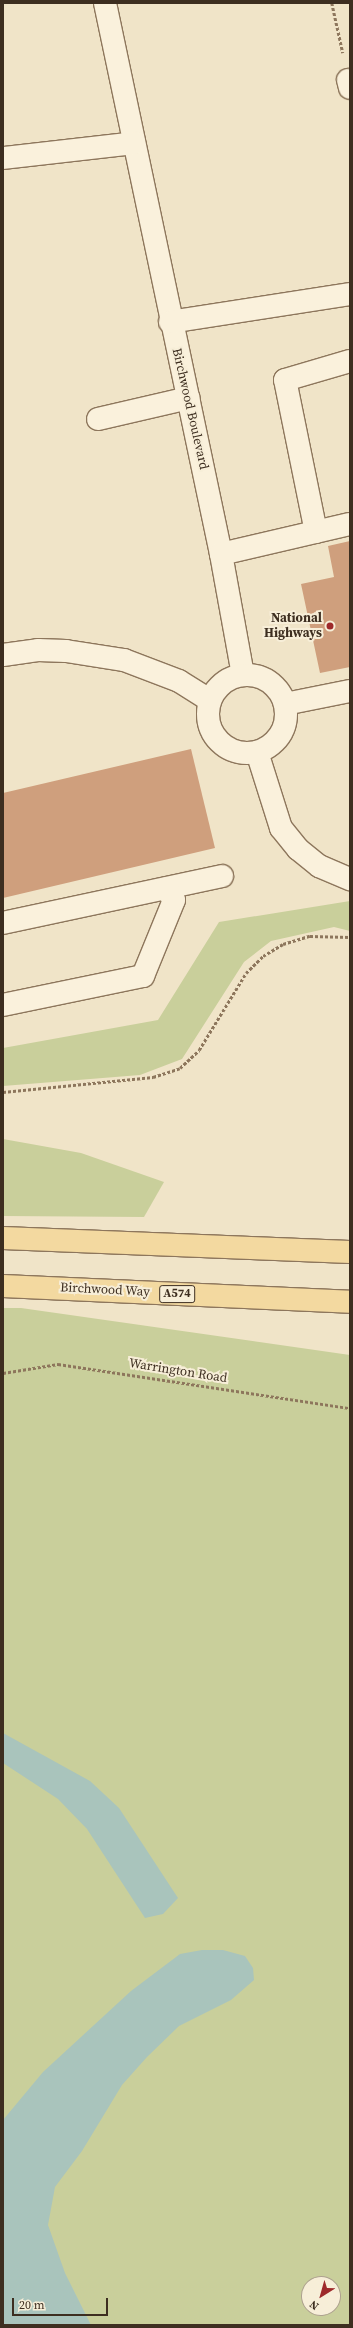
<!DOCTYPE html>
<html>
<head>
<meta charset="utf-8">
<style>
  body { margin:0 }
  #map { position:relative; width:353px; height:2328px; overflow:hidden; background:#f0e4c8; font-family:"Source Serif 4",serif }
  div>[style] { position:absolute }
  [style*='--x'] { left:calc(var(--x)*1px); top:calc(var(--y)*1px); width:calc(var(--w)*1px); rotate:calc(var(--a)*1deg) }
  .green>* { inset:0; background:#c9cf9b }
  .water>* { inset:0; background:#a9c4bc }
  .building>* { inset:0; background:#cf9f7d }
  .path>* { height:2.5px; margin-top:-1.25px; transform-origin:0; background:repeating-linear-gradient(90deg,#8d765c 0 3px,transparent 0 5px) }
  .roads { filter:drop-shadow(1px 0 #8d765c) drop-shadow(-1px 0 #8d765c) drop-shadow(0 1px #8d765c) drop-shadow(0 -1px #8d765c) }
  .minor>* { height:22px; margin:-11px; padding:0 11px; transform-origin:11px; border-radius:11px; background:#faf1dc }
  .minor>.ring { margin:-11px; padding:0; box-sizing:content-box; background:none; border:22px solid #faf1dc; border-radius:50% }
  .major>* { height:22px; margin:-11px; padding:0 11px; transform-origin:11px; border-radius:11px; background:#f3d9a0 }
  .dots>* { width:11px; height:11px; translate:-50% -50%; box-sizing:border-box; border:2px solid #f7eed8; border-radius:50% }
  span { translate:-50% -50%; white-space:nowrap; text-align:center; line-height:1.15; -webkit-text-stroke:4px #f7eed8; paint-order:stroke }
  .shield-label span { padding:1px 3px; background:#f7eed8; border:1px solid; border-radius:3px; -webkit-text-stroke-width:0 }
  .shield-label { font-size:12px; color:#3d2e20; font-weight:700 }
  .street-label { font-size:13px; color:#3d2e20 }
  .poi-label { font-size:13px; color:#3d2e20; font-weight:700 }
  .right { translate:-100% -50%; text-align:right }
  .frame { position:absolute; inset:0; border:4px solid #3d2e20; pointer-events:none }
  .north { position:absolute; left:301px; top:2276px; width:40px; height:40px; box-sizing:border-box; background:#f7eed8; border:1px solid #ada18e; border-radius:50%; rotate:217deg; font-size:11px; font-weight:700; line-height:16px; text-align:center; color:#3d2e20 }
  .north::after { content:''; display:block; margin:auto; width:14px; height:18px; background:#9e2a2b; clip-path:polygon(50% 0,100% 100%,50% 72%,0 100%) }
  .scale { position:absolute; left:12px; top:2298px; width:96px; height:18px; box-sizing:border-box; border:2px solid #3d2e20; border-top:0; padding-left:5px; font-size:12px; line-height:14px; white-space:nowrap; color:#3d2e20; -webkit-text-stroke:3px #f7eed8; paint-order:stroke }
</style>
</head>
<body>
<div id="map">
  <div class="green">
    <i style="clip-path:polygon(350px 901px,350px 931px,334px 927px,271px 941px,244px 962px,182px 1059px,140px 1075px,3px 1086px,3px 1048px,158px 1020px,219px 922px)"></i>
    <i style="clip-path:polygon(3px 1139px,81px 1153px,164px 1182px,144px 1217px,3px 1216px)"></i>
    <i style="clip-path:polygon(evenodd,3px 1308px,21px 1308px,350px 1355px,350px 2325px,3px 2325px,3px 1308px,309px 2284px,333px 2284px,333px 2308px,309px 2308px,309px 2284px)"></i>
  </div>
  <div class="water">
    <i style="clip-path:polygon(3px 1733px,90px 1781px,119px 1808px,178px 1898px,163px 1914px,145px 1918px,87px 1829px,58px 1799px,3px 1763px)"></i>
    <i style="clip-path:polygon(202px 1950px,223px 1950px,245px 1956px,253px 1968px,254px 1980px,231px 2000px,179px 2026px,147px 2057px,122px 2085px,82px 2151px,55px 2187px,48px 2225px,65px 2273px,91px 2325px,3px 2325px,3px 2120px,43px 2072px,131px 1991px,180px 1954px)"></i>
  </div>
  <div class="building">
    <i style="clip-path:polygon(350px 541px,350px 667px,320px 673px,301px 584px,334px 577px,328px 546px)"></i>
    <i style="clip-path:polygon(191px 749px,215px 848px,3px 898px,3px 793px)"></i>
  </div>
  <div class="path">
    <i style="--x:332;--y:3;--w:51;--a:77.6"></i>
    <i style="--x:3;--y:1092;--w:151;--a:-5.7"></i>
    <i style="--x:153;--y:1077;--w:28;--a:-18"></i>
    <i style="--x:180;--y:1068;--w:26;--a:-43"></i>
    <i style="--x:199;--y:1050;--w:90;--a:-58.6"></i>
    <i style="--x:246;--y:973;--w:24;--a:-45"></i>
    <i style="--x:263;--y:956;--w:23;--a:-31"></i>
    <i style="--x:283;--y:944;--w:28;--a:-17"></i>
    <i style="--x:310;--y:936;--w:40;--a:1.4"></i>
    <i style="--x:3;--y:1373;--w:56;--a:-9.3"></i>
    <i style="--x:58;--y:1364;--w:295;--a:8.6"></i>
  </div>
  <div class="roads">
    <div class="minor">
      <i style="--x:105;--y:3;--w:563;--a:78.11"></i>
      <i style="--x:221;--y:554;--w:123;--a:79.7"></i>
      <i style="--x:348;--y:80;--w:8;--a:76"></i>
      <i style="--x:3;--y:158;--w:132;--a:-6.5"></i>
      <i style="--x:170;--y:322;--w:182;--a:-8.8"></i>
      <i style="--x:98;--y:419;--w:93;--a:-13"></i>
      <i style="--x:316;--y:532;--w:155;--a:-101.5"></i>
      <i style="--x:285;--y:380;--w:68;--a:-16.3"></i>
      <i style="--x:221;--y:554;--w:132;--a:-13.1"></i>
      <i style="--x:3;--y:655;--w:35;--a:-8"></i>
      <i style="--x:38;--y:650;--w:28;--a:2"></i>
      <i style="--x:66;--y:651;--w:59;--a:8.8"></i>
      <i style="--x:124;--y:660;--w:59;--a:20.9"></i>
      <i style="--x:179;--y:681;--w:36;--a:32"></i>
      <i class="ring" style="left:208px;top:675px;width:56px;height:56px"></i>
      <i style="--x:285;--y:704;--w:66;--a:-11.3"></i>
      <i style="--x:257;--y:752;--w:80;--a:72.5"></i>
      <i style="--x:281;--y:828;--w:27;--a:51"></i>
      <i style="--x:298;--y:849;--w:27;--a:39"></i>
      <i style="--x:319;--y:866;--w:34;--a:23"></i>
      <i style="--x:3;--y:923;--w:224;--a:-12.1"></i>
      <i style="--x:3;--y:1005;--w:143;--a:-11.7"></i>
      <i style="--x:143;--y:976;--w:82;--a:-67.8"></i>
      <i style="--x:174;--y:900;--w:14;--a:-124"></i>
    </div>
    <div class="major">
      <i style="--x:3;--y:1238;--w:347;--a:2.3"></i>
      <i style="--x:3;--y:1286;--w:347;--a:2.6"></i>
    </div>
  </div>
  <div class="dots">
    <i style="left:330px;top:626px;background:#9e2a2b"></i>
  </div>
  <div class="shield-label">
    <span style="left:177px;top:1294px">A574</span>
  </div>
  <div class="street-label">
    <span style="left:190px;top:409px;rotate:77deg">Birchwood Boulevard</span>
    <span style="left:105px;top:1290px;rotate:3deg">Birchwood Way</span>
    <span style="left:178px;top:1371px;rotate:9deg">Warrington Road</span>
  </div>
  <div class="poi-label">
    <span class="right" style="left:322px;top:626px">National<br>Highways</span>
  </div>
  <div class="frame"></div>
  <div class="north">N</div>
  <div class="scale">20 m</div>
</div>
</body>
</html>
